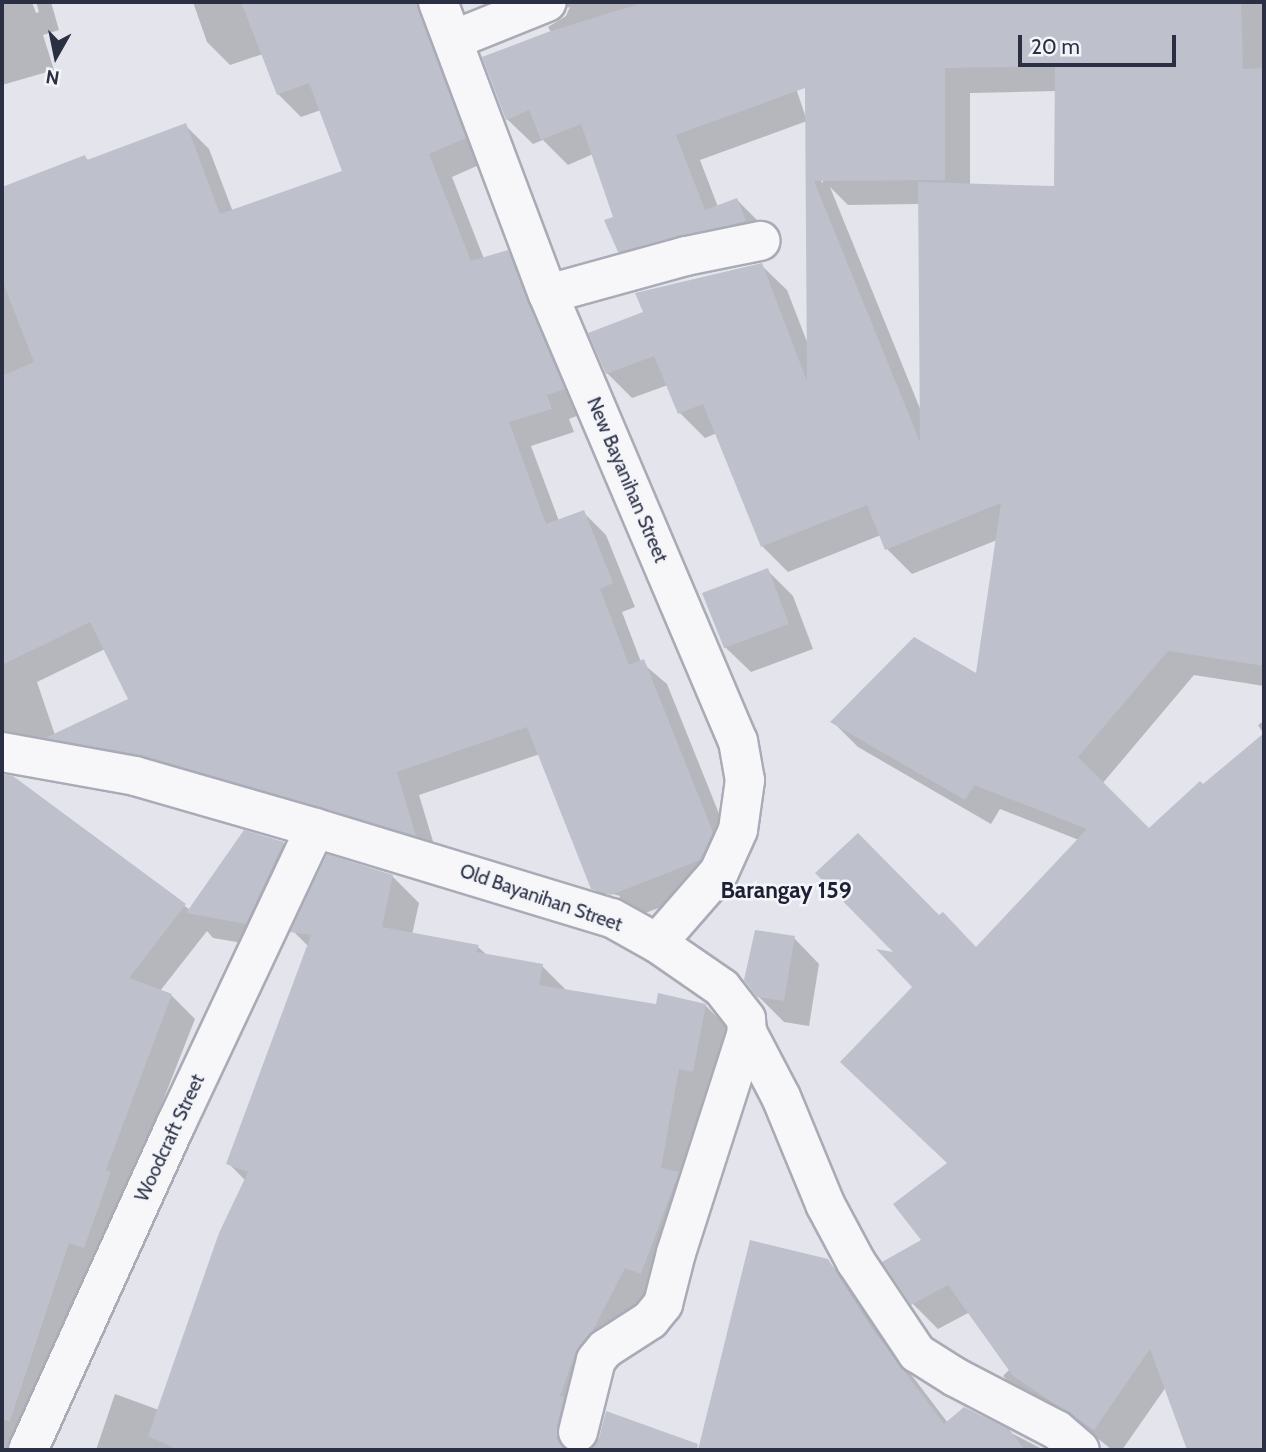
<!DOCTYPE html>
<html>
<head>
<meta charset="utf-8">
<style>
  body { margin:0 }
  #map { position:relative; width:1266px; height:1452px; overflow:hidden; background:#e4e5ec; font-family:Cabin,sans-serif }
  div>[style] { position:absolute }
  [style*='--x'] { left:calc(var(--x)*1px); top:calc(var(--y)*1px); width:calc(var(--w)*1px); rotate:calc(var(--a)*1deg) }
  .shadow>* { inset:0; background:#0003 }
  .building>* { inset:0; background:#bec0cb }
  .roads { filter:drop-shadow(2px 0 #a9abb6) drop-shadow(-2px 0 #a9abb6) drop-shadow(0 2px #a9abb6) drop-shadow(0 -2px #a9abb6) }
  .minor>* { height:38px; margin:-19px; padding:0 19px; transform-origin:19px; border-radius:19px; background:#f7f7fa }
  span { translate:-50% -50%; white-space:nowrap; text-align:center; line-height:1.15; -webkit-text-stroke:5px #f4f5f9; paint-order:stroke }
  .street-label { font-size:19px; color:#2b2f44 }
  .quarter-label { font-size:23px; color:#1d2035; font-weight:700 }
  .frame { position:absolute; inset:0; border:4px solid #2b2f44; pointer-events:none }
  .north { position:absolute; left:21px; top:21px; width:70px; height:70px; -webkit-text-stroke:5px #f4f5f9; paint-order:stroke; rotate:189deg; font-size:19px; font-weight:700; line-height:28px; text-align:center; color:#2b2f44 }
  .north::after { content:''; display:block; margin:auto; width:24px; height:32px; background:#2b2f44; clip-path:polygon(50% 0,100% 100%,50% 72%,0 100%) }
  .scale { position:absolute; left:1018px; top:35px; width:158px; height:32px; box-sizing:border-box; border:4px solid #2b2f44; border-top:0; padding-left:9px; font-size:21px; line-height:24px; white-space:nowrap; color:#2b2f44; -webkit-text-stroke:5px #f4f5f9; paint-order:stroke }
</style>
</head>
<body>
<div id="map">
  <div class="shadow">
    <i style="clip-path:polygon(2px 2px,32px 2px,36px 13px,39px 12px,36px 2px,51px 2px,59px 30px,43px 35px,54px 70px,2px 85px)"></i>
    <i style="clip-path:polygon(evenodd,193px 2px,441px 2px,488px 161px,452px 177px,484px 259px,508px 252px,531px 276px,587px 412px,569px 419px,574px 432px,531px 446px,559px 521px,583px 512px,606px 535px,635px 607px,622px 612px,641px 662px,667px 684px,736px 856px,724px 883px,635px 917px,617px 912px,593px 888px,540px 754px,419px 795px,438px 858px,166px 778px,2px 770px,2px 189px,85px 157px,89px 161px,185px 125px,209px 149px,233px 212px,344px 172px,321px 110px,301px 117px,278px 94px,263px 54px,230px 65px,207px 42px,193px 2px,105px 649px,130px 700px,55px 735px,37px 682px,105px 649px,193px 2px,606px 892px,620px 896px,619px 899px,606px 895px,606px 892px)"></i>
    <i style="clip-path:polygon(548px 2px,767px 2px,807px 121px,700px 160px,718px 207px,737px 200px,762px 225px,645px 276px,619px 251px,615px 218px,593px 154px,568px 165px,543px 140px,533px 144px,507px 119px,551px 32px,548px 27px,566px 16px,570px 7px,556px 10px)"></i>
    <i style="clip-path:polygon(evenodd,821px 2px,1264px 2px,1264px 686px,1194px 675px,1102px 784px,1149px 830px,1264px 735px,1264px 1450px,1189px 1450px,1166px 1387px,1122px 1450px,1112px 1450px,1095px 1436px,1027px 1401px,1003px 1376px,1010px 1369px,970px 1312px,938px 1329px,913px 1304px,924px 1241px,949px 1164px,915px 987px,898px 955px,939px 918px,977px 949px,1079px 840px,1000px 809px,991px 824px,858px 747px,833px 722px,977px 676px,997px 540px,912px 574px,887px 549px,881px 535px,788px 572px,763px 547px,717px 433px,705px 438px,680px 413px,668px 385px,632px 398px,607px 373px,761px 265px,787px 290px,809px 347px,809px 170px,823px 183px,821px 2px,1056px 91px,1056px 188px,970px 185px,970px 93px,1056px 91px,821px 2px,830px 187px,848px 205px,920px 204px,921px 411px,830px 187px)"></i>
    <i style="clip-path:polygon(767px 570px,793px 596px,813px 649px,751px 672px,725px 647px)"></i>
    <i style="clip-path:polygon(1264px 721px,1264px 734px,1258px 725px)"></i>
    <i style="clip-path:polygon(2px 775px,12px 778px,190px 910px,245px 832px,283px 843px,309px 869px,272px 948px,213px 938px,207px 931px,160px 991px,172px 996px,195px 1019px,26px 1450px,2px 1450px)"></i>
    <i style="clip-path:polygon(392px 876px,419px 903px,412px 935px,478px 947px,488px 956px,542px 966px,568px 992px,657px 1006px,705px 1005px,732px 1032px,719px 1097px,705px 1095px,689px 1184px,705px 1200px,601px 1381px,585px 1450px,96px 1450px,115px 1394px,159px 1410px,246px 1181px,228px 1163px,309px 947px,293px 931px)"></i>
    <i style="clip-path:polygon(794px 938px,819px 964px,809px 1026px,784px 1022px,758px 996px)"></i>
    <i style="clip-path:polygon(751px 1242px,827px 1261px,854px 1288px,897px 1356px,948px 1423px,965px 1409px,1044px 1450px,901px 1450px,911px 1421px,884px 1410px,866px 1450px,700px 1450px)"></i>
  </div>
  <div class="building">
    <i style="clip-path:polygon(241px 2px,417px 2px,466px 138px,429px 154px,471px 261px,508px 250px,565px 389px,547px 395px,552px 409px,509px 422px,546px 524px,584px 510px,613px 583px,600px 589px,629px 665px,644px 659px,713px 832px,700px 860px,611px 895px,591px 889px,527px 727px,397px 772px,416px 836px,141px 755px,45px 738px,128px 699px,90px 622px,2px 665px,2px 376px,34px 362px,2px 280px,2px 187px,85px 155px,87px 160px,186px 123px,220px 214px,342px 171px,309px 83px,277px 95px)"></i>
    <i style="clip-path:polygon(evenodd,645px 2px,1241px 2px,1243px 69px,1264px 68px,1264px 666px,1168px 651px,1078px 757px,1149px 828px,1200px 781px,1203px 784px,1264px 733px,1264px 1450px,1187px 1450px,1150px 1349px,1094px 1430px,1013px 1376px,948px 1285px,911px 1305px,882px 1262px,921px 1240px,893px 1204px,947px 1163px,840px 1062px,912px 987px,876px 949px,893px 952px,815px 873px,858px 833px,939px 915px,943px 912px,976px 947px,1087px 829px,974px 785px,965px 800px,830px 722px,914px 637px,976px 673px,1001px 503px,885px 550px,867px 505px,761px 547px,703px 404px,678px 414px,654px 356px,606px 374px,588px 333px,643px 312px,635px 293px,762px 263px,807px 381px,805px 88px,676px 135px,705px 210px,737px 198px,746px 221px,618px 252px,604px 220px,613px 217px,581px 124px,541px 140px,529px 110px,506px 120px,482px 57px,548px 32px,645px 2px,1055px 66px,1054px 186px,918px 182px,920px 442px,814px 181px,945px 180px,945px 68px,1055px 66px)"></i>
    <i style="clip-path:polygon(768px 568px,789px 624px,724px 648px,702px 593px)"></i>
    <i style="clip-path:polygon(2px 774px,13px 776px,186px 904px,129px 978px,172px 994px,106px 1170px,111px 1172px,84px 1248px,69px 1243px,10px 1421px,2px 1420px)"></i>
    <i style="clip-path:polygon(244px 830px,284px 842px,246px 924px,186px 913px)"></i>
    <i style="clip-path:polygon(327px 854px,393px 875px,382px 927px,479px 945px,476px 952px,543px 964px,539px 985px,656px 1004px,658px 993px,706px 1004px,693px 1072px,679px 1069px,661px 1168px,679px 1172px,641px 1274px,625px 1268px,593px 1330px,575px 1354px,560px 1396px,564px 1397px,557px 1427px,557px 1439px,567px 1450px,178px 1450px,148px 1436px,219px 1233px,248px 1172px,226px 1164px,311px 935px,290px 932px)"></i>
    <i style="clip-path:polygon(755px 930px,795px 936px,784px 1001px,757px 997px,744px 980px)"></i>
    <i style="clip-path:polygon(750px 1240px,828px 1259px,871px 1327px,944px 1424px,964px 1407px,1009px 1429px,1025px 1450px,698px 1450px)"></i>
    <i style="clip-path:polygon(606px 1411px,698px 1444px,697px 1450px,589px 1450px,599px 1438px)"></i>
  </div>
  <div class="roads">
    <div class="minor">
      <i style="--x:438;--y:2;--w:312;--a:69.4"></i>
      <i style="--x:548;--y:294;--w:486;--a:67"></i>
      <i style="--x:738;--y:741;--w:40;--a:80"></i>
      <i style="--x:745;--y:780;--w:50;--a:98"></i>
      <i style="--x:738;--y:830;--w:46;--a:114.3"></i>
      <i style="--x:719;--y:872;--w:94;--a:131.1"></i>
      <i style="--x:453;--y:40;--w:101;--a:-22"></i>
      <i style="--x:548;--y:294;--w:143;--a:-15.4"></i>
      <i style="--x:686;--y:256;--w:76;--a:-11.5"></i>
      <i style="--x:2;--y:752;--w:135;--a:10.2"></i>
      <i style="--x:135;--y:776;--w:187;--a:16.1"></i>
      <i style="--x:315;--y:828;--w:310;--a:16.9"></i>
      <i style="--x:612;--y:918;--w:51;--a:29.1"></i>
      <i style="--x:657;--y:943;--w:79;--a:34.7"></i>
      <i style="--x:722;--y:988;--w:39;--a:52"></i>
      <i style="--x:746;--y:1019;--w:13;--a:86"></i>
      <i style="--x:747;--y:1032;--w:73;--a:62.4"></i>
      <i style="--x:781;--y:1097;--w:116;--a:67.6"></i>
      <i style="--x:825;--y:1204;--w:66;--a:61.9"></i>
      <i style="--x:856;--y:1262;--w:110;--a:56.2"></i>
      <i style="--x:917;--y:1353;--w:45;--a:32.3"></i>
      <i style="--x:955;--y:1377;--w:115;--a:27.5"></i>
      <i style="--x:1057;--y:1430;--w:30;--a:41"></i>
      <i style="--x:578;--y:1432;--w:74;--a:-76"></i>
      <i style="--x:596;--y:1360;--w:14;--a:-51"></i>
      <i style="--x:605;--y:1349;--w:54;--a:-32.8"></i>
      <i style="--x:650;--y:1320;--w:21;--a:-51"></i>
      <i style="--x:663;--y:1304;--w:53;--a:-75.7"></i>
      <i style="--x:676;--y:1253;--w:232;--a:-72.2"></i>
      <i style="--x:28;--y:1450;--w:358;--a:-65.6"></i>
      <i style="--x:176;--y:1124;--w:327;--a:-64.8"></i>
    </div>
  </div>
  <div class="street-label">
    <span style="left:627px;top:480px;rotate:67deg">New Bayanihan Street</span>
    <span style="left:541px;top:898px;rotate:19deg">Old Bayanihan Street</span>
    <span style="left:170px;top:1138px;rotate:-65deg">Woodcraft Street</span>
  </div>
  <div class="quarter-label">
    <span style="left:786px;top:890px">Barangay 159</span>
  </div>
  <div class="frame"></div>
  <div class="north">N</div>
  <div class="scale">20 m</div>
</div>
</body>
</html>
